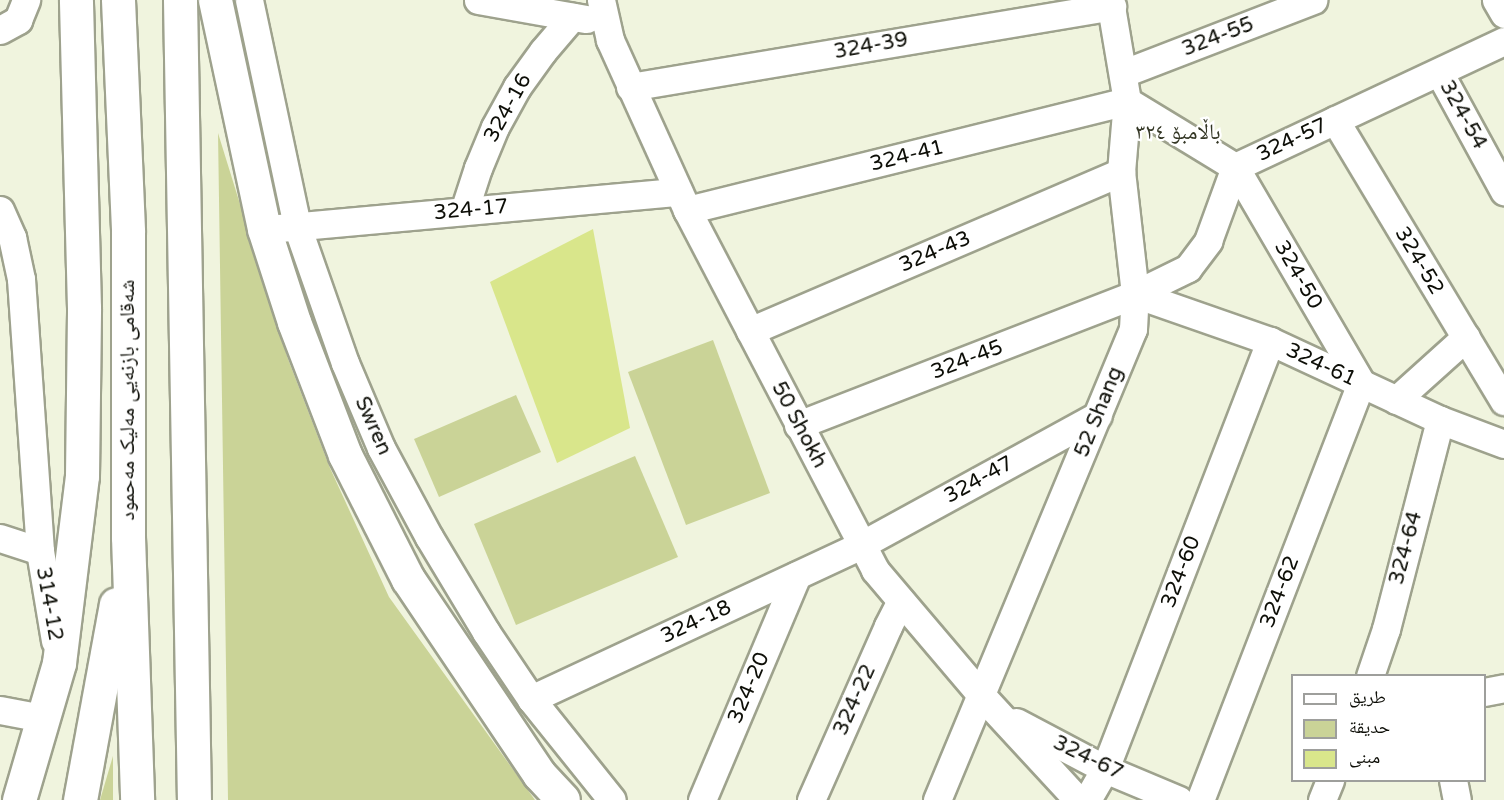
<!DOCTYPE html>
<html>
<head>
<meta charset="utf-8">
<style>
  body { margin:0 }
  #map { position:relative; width:1504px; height:800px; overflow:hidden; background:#f0f4de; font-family:"Varela Round","Noto Naskh Arabic",sans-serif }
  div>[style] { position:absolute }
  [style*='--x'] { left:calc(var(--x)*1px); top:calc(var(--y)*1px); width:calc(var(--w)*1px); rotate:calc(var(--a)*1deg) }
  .green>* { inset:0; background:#cad397 }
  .building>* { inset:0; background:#d9e68b }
  .roads { filter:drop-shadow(2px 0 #9ea28d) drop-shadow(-2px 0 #9ea28d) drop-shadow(0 2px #9ea28d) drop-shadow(0 -2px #9ea28d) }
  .minor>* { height:27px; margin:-13.5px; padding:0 13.5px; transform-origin:13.5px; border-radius:13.5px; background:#fff }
  .major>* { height:33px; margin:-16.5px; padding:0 16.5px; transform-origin:16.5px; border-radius:16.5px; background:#fff }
  .highway>* { height:33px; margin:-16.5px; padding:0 16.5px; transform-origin:16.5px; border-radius:16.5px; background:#fff }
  span { translate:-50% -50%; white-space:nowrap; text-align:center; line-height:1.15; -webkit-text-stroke:4.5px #fff; paint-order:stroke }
  .street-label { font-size:21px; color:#0d0e07 }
  .neighbourhood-label { font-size:22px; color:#333624 }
  .legend { position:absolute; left:1291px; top:674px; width:195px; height:108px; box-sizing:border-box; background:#fff; border:2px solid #9e9f9c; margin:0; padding:8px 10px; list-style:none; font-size:18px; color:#0d0e07 }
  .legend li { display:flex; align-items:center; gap:12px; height:30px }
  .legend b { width:30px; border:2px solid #9e9f9c }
</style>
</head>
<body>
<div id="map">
  <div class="green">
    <i style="clip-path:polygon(218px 133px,288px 359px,330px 468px,389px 597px,535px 800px,228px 800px)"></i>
    <i style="clip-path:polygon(713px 340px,770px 493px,686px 525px,628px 372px)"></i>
    <i style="clip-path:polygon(516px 395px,541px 452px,439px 497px,414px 439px)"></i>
    <i style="clip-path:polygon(635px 456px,678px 557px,516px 625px,474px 524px)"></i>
    <i style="clip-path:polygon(113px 756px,113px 800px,100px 800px)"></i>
  </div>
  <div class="building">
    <i style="clip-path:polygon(593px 229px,630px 428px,557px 463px,490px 282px)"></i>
  </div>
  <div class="roads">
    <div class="minor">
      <i style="--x:249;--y:0;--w:231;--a:78"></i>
      <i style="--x:297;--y:226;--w:145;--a:70.7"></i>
      <i style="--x:345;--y:363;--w:92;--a:67"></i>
      <i style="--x:381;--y:448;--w:101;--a:61.7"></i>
      <i style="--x:429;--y:537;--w:111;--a:59"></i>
      <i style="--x:486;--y:632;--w:81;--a:56.1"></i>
      <i style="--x:531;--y:699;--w:129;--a:51.3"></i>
      <i style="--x:478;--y:0;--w:110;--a:10"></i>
      <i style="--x:601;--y:0;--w:41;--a:77.3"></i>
      <i style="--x:610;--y:40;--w:187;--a:65.6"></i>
      <i style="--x:687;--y:210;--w:406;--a:62.4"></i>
      <i style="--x:875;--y:570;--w:164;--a:49.7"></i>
      <i style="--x:981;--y:695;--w:143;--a:47.3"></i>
      <i style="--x:1496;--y:0;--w:16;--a:60"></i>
      <i style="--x:0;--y:30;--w:21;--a:-29"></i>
      <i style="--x:18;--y:20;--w:22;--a:-68"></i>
      <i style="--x:1439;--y:72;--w:136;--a:61.4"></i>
      <i style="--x:1124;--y:73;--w:203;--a:-21.1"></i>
      <i style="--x:630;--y:87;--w:489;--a:-9.5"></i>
      <i style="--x:1335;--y:120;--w:328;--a:59"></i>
      <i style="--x:0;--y:210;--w:30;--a:66"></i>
      <i style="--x:12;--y:237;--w:43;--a:77.9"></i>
      <i style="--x:21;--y:279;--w:273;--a:86"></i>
      <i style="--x:687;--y:210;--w:453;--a:-13.9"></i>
      <i style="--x:1127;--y:101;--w:127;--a:31.4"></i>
      <i style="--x:1235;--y:167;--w:250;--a:59.7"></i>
      <i style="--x:1361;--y:383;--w:447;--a:111.1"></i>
      <i style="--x:464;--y:211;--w:45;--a:-72"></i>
      <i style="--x:478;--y:168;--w:44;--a:-67.5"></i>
      <i style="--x:495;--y:127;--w:46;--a:-61.2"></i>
      <i style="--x:517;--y:87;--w:44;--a:-54.2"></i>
      <i style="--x:543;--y:51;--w:45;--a:-49.5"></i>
      <i style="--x:279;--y:228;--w:401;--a:-5.2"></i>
      <i style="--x:1135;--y:294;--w:143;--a:19.2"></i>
      <i style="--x:1270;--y:341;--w:187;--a:24.9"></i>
      <i style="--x:1440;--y:420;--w:68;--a:20.6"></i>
      <i style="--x:750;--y:331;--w:404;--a:-23.2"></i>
      <i style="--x:1396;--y:400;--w:94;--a:-42"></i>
      <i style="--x:798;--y:425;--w:362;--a:-21.2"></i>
      <i style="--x:1135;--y:294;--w:59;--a:-26.1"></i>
      <i style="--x:1188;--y:268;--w:34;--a:-53"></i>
      <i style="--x:1208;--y:241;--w:79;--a:-70"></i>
      <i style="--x:1235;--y:167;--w:297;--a:-25.1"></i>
      <i style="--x:0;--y:538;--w:42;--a:18"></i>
      <i style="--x:40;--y:551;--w:91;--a:80.5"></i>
      <i style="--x:1370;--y:676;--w:50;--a:-71.2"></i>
      <i style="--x:1386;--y:629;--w:216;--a:-75.5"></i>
      <i style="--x:1484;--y:692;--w:20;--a:-11"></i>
      <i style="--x:531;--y:699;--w:364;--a:-25"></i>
      <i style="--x:861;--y:545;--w:270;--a:-28.7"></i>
      <i style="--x:0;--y:710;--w:43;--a:10.8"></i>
      <i style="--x:1016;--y:722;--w:101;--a:27.8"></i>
      <i style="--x:1105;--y:769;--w:80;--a:22.7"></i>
      <i style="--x:1453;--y:780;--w:20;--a:79"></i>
      <i style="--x:702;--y:800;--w:244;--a:-67.1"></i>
      <i style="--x:811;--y:800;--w:190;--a:-66.1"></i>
      <i style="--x:888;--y:626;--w:28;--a:-63"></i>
      <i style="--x:937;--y:800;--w:510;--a:-67.41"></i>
      <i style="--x:1133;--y:329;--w:35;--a:-87"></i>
      <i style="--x:1135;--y:294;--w:123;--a:-96.5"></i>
      <i style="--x:1121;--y:172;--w:71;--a:-85.2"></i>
      <i style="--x:1127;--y:101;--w:102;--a:-99.6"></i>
      <i style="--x:1087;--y:800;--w:36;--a:-60"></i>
      <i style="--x:1105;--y:769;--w:459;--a:-68.9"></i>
      <i style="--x:1322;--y:800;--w:22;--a:-68"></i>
    </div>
    <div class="major">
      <i style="--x:19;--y:800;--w:143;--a:-73.7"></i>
      <i style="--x:59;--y:663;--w:188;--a:-83"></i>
      <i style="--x:82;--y:476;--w:168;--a:-89.3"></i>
      <i style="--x:84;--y:308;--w:308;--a:-91.5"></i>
    </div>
    <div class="highway">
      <i style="--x:118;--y:0;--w:232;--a:87.5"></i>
      <i style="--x:128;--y:232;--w:305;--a:90"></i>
      <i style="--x:128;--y:537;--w:263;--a:88"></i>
      <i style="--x:180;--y:0;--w:800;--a:89"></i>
      <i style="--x:215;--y:0;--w:234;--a:77.9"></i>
      <i style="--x:264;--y:229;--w:98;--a:72.1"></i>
      <i style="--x:294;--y:322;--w:142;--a:69"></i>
      <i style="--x:345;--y:455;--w:139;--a:63.1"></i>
      <i style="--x:408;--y:579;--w:235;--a:56.1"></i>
      <i style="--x:539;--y:774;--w:35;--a:47"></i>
      <i style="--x:80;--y:800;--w:199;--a:-79.6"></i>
    </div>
  </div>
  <div class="street-label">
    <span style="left:1218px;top:37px;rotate:-21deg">324-55</span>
    <span style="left:871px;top:46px;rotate:-10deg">324-39</span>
    <span style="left:508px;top:108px;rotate:-61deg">324-16</span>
    <span style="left:1463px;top:115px;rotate:61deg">324-54</span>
    <span style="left:1292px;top:140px;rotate:-25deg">324-57</span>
    <span style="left:907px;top:156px;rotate:-14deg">324-41</span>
    <span style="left:471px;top:210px;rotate:-5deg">324-17</span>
    <span style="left:935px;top:252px;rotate:-23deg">324-43</span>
    <span style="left:1419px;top:261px;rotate:59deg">324-52</span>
    <span style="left:1298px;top:275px;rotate:60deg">324-50</span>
    <span style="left:967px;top:360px;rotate:-21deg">324-45</span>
    <span style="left:1321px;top:365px;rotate:25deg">324-61</span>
    <span style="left:128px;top:400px;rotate:-90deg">شەقامی بازنەیی مەلیک مەحمود</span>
    <span style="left:1099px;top:412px;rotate:-68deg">52 Shang</span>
    <span style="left:799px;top:425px;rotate:62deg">50 Shokh</span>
    <span style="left:373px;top:426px;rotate:66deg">Swren</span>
    <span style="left:979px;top:480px;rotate:-29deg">324-47</span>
    <span style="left:1406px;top:548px;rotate:-75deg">324-64</span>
    <span style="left:1181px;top:572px;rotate:-69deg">324-60</span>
    <span style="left:1280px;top:592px;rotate:-69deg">324-62</span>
    <span style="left:49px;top:604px;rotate:80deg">314-12</span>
    <span style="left:696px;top:622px;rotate:-25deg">324-18</span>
    <span style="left:749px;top:688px;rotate:-67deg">324-20</span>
    <span style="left:855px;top:700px;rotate:-66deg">324-22</span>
    <span style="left:1088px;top:758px;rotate:26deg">324-67</span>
  </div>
  <div class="neighbourhood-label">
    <span style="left:1178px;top:133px">باڵامبۆ ٣٢٤</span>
  </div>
  <ul class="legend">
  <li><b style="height:8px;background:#fff"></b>طريق</li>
  <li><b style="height:16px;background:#cad397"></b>حديقة</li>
  <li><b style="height:16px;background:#d9e68b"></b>مبنى</li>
  </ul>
</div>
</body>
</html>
